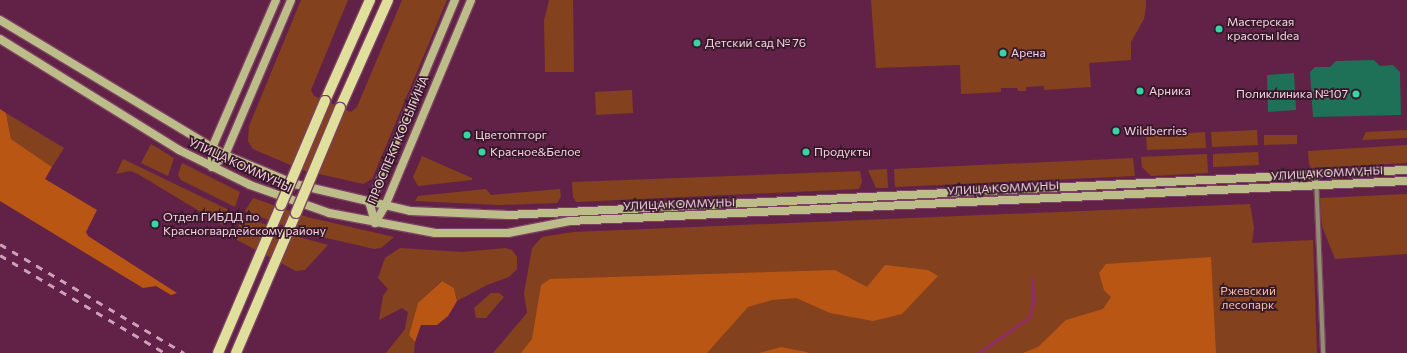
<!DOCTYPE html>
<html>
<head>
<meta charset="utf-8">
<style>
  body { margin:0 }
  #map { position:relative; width:1407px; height:353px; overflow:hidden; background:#622247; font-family:Commissioner,sans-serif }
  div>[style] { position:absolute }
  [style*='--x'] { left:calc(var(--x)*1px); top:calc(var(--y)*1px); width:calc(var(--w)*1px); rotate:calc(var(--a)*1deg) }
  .green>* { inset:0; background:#83421d }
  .forest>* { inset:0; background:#ba5614 }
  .stream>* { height:3px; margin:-1.5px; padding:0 1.5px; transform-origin:1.5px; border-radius:1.5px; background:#902d67 }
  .building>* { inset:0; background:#1e7057 }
  .roads { filter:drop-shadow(1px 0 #7d4163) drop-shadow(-1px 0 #7d4163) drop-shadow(0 1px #7d4163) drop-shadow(0 -1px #7d4163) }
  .street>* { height:4px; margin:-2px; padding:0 2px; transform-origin:2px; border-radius:2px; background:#8f8f6f }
  .secondary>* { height:8px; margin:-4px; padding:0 4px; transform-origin:4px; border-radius:4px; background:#bdbd89 }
  .primary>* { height:10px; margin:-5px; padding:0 5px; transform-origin:5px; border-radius:5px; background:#e0e09c }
  .rail>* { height:3px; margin-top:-1.5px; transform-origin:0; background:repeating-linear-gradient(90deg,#cfa1b9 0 7px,transparent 0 14px) }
  .bridges { filter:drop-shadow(1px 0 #7d4163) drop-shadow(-1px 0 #7d4163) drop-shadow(0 1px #7d4163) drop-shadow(0 -1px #7d4163) }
  .primary-bridge>* { height:10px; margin:-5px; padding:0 5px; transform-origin:5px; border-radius:5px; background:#e0e09c }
  .dots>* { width:11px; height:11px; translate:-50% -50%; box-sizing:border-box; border:2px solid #361929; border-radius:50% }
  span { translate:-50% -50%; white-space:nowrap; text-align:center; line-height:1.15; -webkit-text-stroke:3.5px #361929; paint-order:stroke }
  .poi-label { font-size:12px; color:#f8d0e3 }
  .left { translate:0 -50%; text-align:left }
  .right { translate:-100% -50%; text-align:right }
  .street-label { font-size:12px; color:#f8d0e3 }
  .park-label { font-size:12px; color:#f5c0a6 }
</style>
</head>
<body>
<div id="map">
  <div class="green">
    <i style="clip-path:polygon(301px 0,348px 0,311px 90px,314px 96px,351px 112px,357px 107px,402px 0,447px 0,372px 179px,363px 184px,302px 170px,253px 149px,248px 141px,249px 126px)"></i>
    <i style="clip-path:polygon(549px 0,573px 0,574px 72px,545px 72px,544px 21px)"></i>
    <i style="clip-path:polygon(871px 0,1146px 0,1146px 6px,1144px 19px,1131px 42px,1131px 60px,1089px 63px,1091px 87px,1044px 90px,1044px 86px,1026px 87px,1026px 91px,1018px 91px,1017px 88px,1001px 88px,1001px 92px,961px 94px,960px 65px,876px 68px)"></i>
    <i style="clip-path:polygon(632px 90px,633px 113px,596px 115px,595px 92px)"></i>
    <i style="clip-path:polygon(6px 113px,64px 148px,52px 167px,11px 139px)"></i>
    <i style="clip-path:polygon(1257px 130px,1258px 145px,1212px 147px,1211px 132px)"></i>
    <i style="clip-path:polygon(1407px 130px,1407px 138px,1362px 140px,1366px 132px)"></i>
    <i style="clip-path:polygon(1205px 132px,1206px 148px,1147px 150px,1146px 136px)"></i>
    <i style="clip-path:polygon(1264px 135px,1297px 135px,1297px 144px,1264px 145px)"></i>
    <i style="clip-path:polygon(151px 144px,174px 158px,168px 176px,141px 163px)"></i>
    <i style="clip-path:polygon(1407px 145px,1407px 163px,1311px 168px,1309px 164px,1308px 151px)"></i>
    <i style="clip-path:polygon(1258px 152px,1259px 165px,1213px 167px,1213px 154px)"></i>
    <i style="clip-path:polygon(1207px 154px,1208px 173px,1151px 176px,1142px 167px,1141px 157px)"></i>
    <i style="clip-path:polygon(422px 156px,472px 178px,472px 180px,418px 186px,413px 177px)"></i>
    <i style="clip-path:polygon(1133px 158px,1135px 176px,895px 187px,894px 169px)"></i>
    <i style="clip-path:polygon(123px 159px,231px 211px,224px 226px,138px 174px,130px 171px,116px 174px)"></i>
    <i style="clip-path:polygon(182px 163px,240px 192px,235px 207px,181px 180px,178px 175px)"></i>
    <i style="clip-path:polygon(887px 169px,888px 188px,876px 188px,868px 170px)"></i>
    <i style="clip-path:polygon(860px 171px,862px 182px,859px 189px,576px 202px,573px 197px,572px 182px)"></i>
    <i style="clip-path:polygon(486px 189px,491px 195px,560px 189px,561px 197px,557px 203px,499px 205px,415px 201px,418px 196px)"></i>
    <i style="clip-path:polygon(1407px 194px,1407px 254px,1335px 259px,1322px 226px,1320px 198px)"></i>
    <i style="clip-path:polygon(253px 198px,307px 217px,394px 237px,381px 248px,374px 249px,301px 232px,245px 211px)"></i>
    <i style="clip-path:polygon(1250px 204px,1254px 227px,1252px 243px,1313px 240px,1317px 353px,493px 353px,527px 313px,524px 294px,532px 248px,542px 237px,573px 232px,646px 229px)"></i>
    <i style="clip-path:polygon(243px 216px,299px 237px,328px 245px,305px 270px,296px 271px,237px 240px,235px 234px)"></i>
    <i style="clip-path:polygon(400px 248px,462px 252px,505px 248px,512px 250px,517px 257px,517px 269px,509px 277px,487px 285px,457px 301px,454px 288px,441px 281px,418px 304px,409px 335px,415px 342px,414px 353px,386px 353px,405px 329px,408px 312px,402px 308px,379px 320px,383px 296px,388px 289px,378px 278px,385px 258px)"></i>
    <i style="clip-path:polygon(491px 293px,499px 293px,504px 297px,486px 318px,476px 318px,474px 308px)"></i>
  </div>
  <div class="forest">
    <i style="clip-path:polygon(0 109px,6px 113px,11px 139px,52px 167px,45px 179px,97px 210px,86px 232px,88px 236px,177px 293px,171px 295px,156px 286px,143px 288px,0 201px)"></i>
    <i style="clip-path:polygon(1211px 257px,1216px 353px,1023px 353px,1038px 347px,1066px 320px,1103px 309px,1111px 297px,1104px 290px,1099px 273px,1106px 264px)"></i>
    <i style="clip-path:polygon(885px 265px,928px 270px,938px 276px,902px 314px,873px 321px,830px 313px,796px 298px,772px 300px,748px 307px,707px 353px,521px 353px,532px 339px,541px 285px,550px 279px,835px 270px,867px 287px)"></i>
    <i style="clip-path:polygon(442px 281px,454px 288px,457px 301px,448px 316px,437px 325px,421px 325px,415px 342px,409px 335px,418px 303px)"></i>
    <i style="clip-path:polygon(781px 347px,806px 352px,809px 353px,759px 353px)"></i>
  </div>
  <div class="stream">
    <i style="--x:978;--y:353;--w:63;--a:-34.7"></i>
    <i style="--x:1030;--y:317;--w:14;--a:-78"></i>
    <i style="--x:1033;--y:303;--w:24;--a:-92"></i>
  </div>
  <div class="building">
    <i style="clip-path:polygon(1374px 60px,1380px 66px,1393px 65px,1400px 72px,1401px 115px,1313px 117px,1310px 72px,1315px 67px,1330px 67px,1336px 61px)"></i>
    <i style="clip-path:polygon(1294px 73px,1296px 110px,1268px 112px,1267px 75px)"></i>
  </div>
  <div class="roads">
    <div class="street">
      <i style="--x:1316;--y:175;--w:178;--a:87.7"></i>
    </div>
    <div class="secondary">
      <i style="--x:0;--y:20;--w:262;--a:31"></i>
      <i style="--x:225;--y:155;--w:76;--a:22.5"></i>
      <i style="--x:295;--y:184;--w:118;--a:13.2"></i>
      <i style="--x:410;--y:211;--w:98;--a:2.3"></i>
      <i style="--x:508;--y:215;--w:900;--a:-2.87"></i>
      <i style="--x:0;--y:39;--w:211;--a:31.8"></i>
      <i style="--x:179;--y:150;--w:79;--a:26.2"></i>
      <i style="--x:250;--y:185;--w:84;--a:19.5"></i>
      <i style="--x:329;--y:213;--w:108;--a:10.7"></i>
      <i style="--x:435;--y:233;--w:73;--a:0"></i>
      <i style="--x:508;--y:233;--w:63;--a:-11"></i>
      <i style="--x:570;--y:221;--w:838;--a:-2.74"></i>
      <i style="--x:212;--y:167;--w:18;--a:-43"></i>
      <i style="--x:225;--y:155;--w:168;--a:-66.9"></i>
      <i style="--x:212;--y:167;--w:19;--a:-90"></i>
      <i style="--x:212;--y:148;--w:161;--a:-66.6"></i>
      <i style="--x:375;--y:223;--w:20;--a:-60"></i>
      <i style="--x:385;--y:206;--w:223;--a:-67.3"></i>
      <i style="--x:375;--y:223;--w:20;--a:-105"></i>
      <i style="--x:370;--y:204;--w:221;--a:-67.4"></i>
    </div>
    <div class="primary">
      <i style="--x:325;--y:101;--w:111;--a:-66"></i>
      <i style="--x:340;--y:108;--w:118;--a:-66"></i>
      <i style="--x:218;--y:353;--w:161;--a:-66.9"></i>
      <i style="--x:236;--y:353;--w:152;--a:-66.8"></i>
    </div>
  </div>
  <div class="rail">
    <i style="--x:0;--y:244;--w:214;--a:30.6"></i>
    <i style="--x:0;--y:255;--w:192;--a:30.7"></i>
  </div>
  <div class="bridges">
    <div class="primary-bridge">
      <i style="--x:281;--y:205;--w:113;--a:-67.1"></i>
      <i style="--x:296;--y:213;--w:114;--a:-67.3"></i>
    </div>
  </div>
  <div class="dots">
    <i style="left:1219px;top:29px;background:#39d4a5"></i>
    <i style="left:697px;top:43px;background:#39d4a5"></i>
    <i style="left:1003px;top:53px;background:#39d4a5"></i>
    <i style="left:1140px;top:91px;background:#39d4a5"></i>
    <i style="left:1356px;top:94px;background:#39d4a5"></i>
    <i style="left:1116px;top:131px;background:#39d4a5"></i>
    <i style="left:467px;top:135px;background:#39d4a5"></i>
    <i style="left:482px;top:152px;background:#39d4a5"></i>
    <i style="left:806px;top:152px;background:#39d4a5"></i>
    <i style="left:155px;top:224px;background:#39d4a5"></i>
  </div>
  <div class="poi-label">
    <span class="left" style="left:1227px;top:29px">Мастерская<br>красоты Idea</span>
    <span class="left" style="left:705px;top:43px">Детский сад № 76</span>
    <span class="left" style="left:1011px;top:53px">Арена</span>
    <span class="left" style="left:1149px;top:91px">Арника</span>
    <span class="right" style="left:1348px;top:94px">Поликлиника №107</span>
    <span class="left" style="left:1124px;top:131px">Wildberries</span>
    <span class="left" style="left:475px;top:135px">Цветоптторг</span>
    <span class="left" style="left:490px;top:152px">Красное&amp;Белое</span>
    <span class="left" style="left:814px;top:152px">Продукты</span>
    <span class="left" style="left:163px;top:224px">Отдел ГИБДД по<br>Красногвардейскому району</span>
  </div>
  <div class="street-label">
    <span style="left:398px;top:140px;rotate:-67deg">ПРОСПЕКТ КОСЫГИНА</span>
    <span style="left:240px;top:165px;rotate:25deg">УЛИЦА КОММУНЫ</span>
    <span style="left:1327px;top:173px;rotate:-3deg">УЛИЦА КОММУНЫ</span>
    <span style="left:1003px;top:188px;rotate:-3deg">УЛИЦА КОММУНЫ</span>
    <span style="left:679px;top:204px;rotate:-2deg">УЛИЦА КОММУНЫ</span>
  </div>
  <div class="park-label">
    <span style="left:1248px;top:298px">Ржевский<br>лесопарк</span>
  </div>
</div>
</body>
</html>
